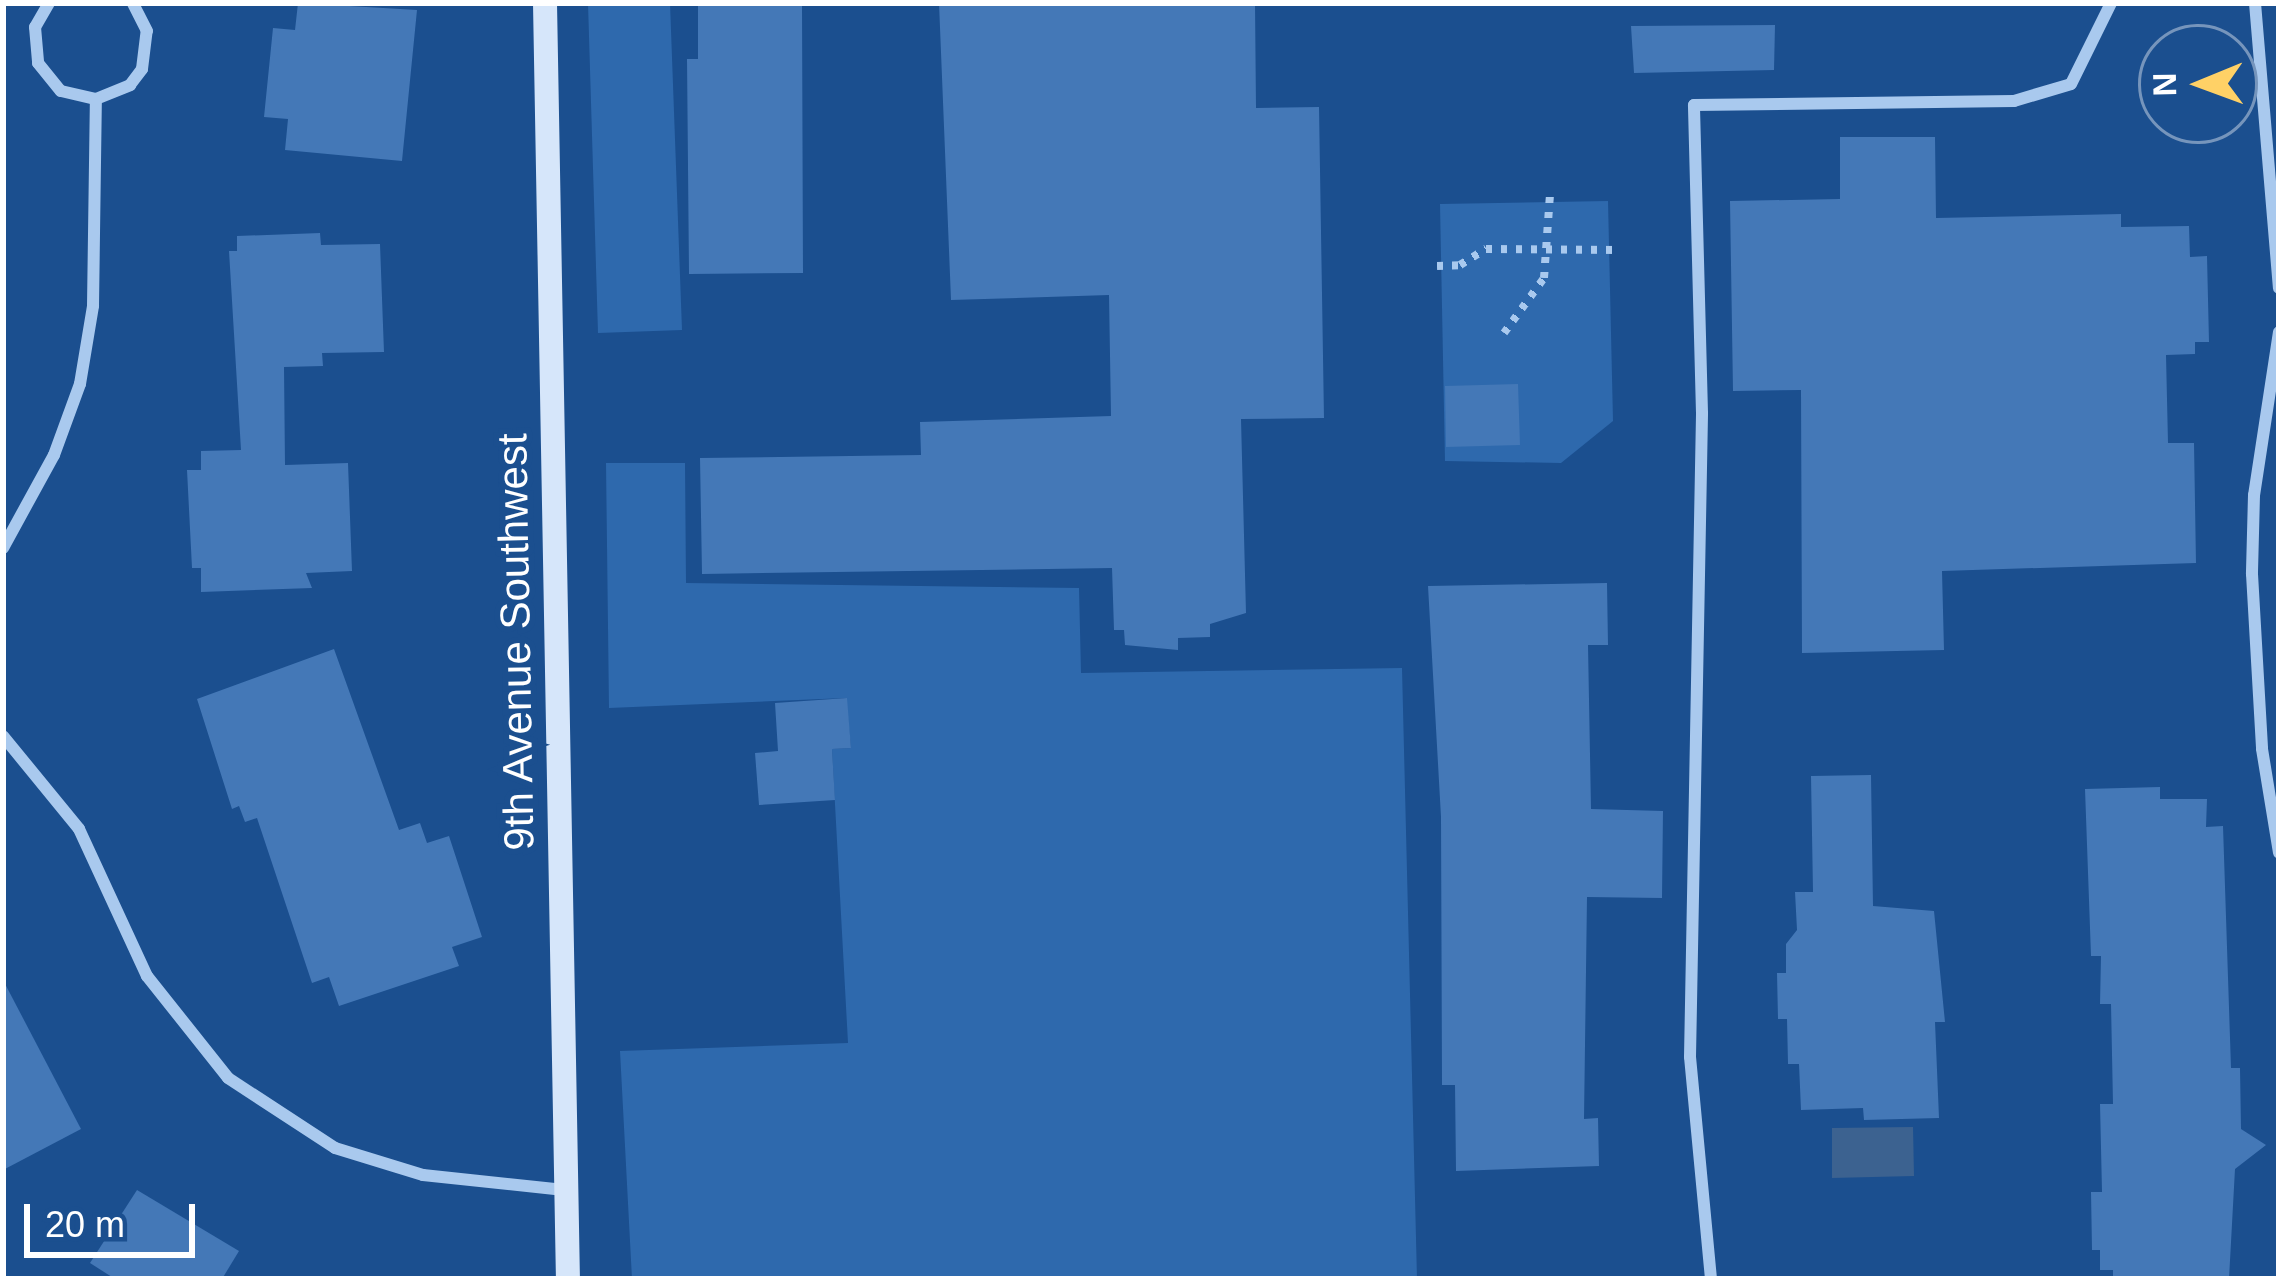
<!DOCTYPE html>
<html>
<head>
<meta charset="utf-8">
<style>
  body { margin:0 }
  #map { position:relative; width:2282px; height:1282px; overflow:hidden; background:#1b4f8f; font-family:Arial,sans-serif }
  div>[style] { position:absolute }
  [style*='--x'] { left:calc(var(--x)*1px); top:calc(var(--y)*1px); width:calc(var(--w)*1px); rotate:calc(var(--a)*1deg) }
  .green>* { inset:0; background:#2e69ad }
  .water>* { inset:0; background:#3c6290 }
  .building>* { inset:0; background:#4478b7 }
  .path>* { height:8px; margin-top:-4px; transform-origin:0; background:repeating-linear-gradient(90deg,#a9c9ee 0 6px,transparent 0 15px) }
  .street>* { height:12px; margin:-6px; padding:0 6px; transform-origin:6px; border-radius:6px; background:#a9c9ee }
  .secondary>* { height:24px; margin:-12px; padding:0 12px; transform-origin:12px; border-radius:12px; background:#d6e6fa }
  span { translate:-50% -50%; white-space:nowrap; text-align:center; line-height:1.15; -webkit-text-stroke:12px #1b4f8f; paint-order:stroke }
  .street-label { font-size:42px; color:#fff }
  .frame { position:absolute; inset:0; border:6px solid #fff; pointer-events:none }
  .north { position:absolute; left:2138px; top:24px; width:120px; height:120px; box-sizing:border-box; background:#1b4f8f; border:3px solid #7695bc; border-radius:50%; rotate:269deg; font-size:33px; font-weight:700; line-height:48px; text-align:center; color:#fff }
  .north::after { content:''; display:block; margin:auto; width:42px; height:54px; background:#ffd166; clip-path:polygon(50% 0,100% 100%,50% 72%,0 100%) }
  .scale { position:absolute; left:24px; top:1204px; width:171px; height:54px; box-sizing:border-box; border:6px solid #fff; border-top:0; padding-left:15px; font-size:36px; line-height:42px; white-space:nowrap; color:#fff; -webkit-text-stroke:9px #1b4f8f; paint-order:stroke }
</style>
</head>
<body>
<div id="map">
  <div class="green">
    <i style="clip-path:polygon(588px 3px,670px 3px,682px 330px,598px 333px)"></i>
    <i style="clip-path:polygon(1608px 201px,1613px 421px,1561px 463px,1445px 461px,1440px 204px)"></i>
    <i style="clip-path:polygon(606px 463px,685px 463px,686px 583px,1079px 588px,1081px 673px,1402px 668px,1417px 1279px,632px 1279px,620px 1051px,848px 1043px,832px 749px,851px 748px,846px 698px,609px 708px)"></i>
  </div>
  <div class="water">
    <i style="clip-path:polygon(1913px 1127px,1914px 1176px,1832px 1178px,1832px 1128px)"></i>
  </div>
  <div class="building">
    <i style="clip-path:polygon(298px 3px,417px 10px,402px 161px,285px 150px,288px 119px,264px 117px,273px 28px,295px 30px)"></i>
    <i style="clip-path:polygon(698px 3px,802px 3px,803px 273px,689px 274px,687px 59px,698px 59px)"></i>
    <i style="clip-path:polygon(939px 3px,1255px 3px,1256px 108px,1319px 107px,1324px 418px,1241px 419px,1246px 613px,1210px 624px,1210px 637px,1178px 638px,1178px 650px,1125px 645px,1124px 630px,1114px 630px,1112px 568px,702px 574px,700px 458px,921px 455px,920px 422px,1111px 416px,1109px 295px,951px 300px)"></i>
    <i style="clip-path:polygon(1775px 25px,1774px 70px,1634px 73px,1631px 26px)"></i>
    <i style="clip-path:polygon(1840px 137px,1935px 137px,1936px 218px,2121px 214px,2121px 227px,2189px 226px,2190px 257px,2207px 256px,2209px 342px,2195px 342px,2195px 354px,2166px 355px,2168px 443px,2194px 443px,2196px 563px,1942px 571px,1944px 650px,1802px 653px,1801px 390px,1733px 391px,1730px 201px,1840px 199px)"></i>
    <i style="clip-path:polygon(320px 233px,321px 245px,380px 244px,384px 352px,322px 353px,323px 366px,284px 367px,285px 465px,348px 463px,352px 571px,306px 573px,312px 588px,201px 592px,201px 568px,192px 568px,187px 470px,201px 470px,201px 451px,241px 450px,229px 251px,237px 251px,237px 236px)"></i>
    <i style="clip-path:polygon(1518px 384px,1520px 445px,1446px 447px,1445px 386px)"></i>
    <i style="clip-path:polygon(1607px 583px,1608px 645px,1588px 645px,1591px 809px,1663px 811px,1662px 898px,1587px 897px,1584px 1119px,1598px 1118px,1599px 1166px,1456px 1171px,1455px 1085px,1442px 1085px,1441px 817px,1428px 586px)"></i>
    <i style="clip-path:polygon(334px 649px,399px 830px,420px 823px,427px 843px,449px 836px,482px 937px,452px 947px,459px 966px,339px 1006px,329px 977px,312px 983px,257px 818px,245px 822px,239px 806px,232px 809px,197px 699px)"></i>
    <i style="clip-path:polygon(847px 698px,851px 748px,832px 749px,835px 800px,759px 805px,755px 753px,778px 751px,775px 703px)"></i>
    <i style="clip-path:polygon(1871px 775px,1873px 906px,1934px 911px,1945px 1022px,1935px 1022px,1939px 1118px,1864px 1120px,1863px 1108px,1801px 1110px,1799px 1064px,1788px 1064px,1787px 1019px,1778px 1019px,1777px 973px,1786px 973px,1786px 944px,1797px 930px,1795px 892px,1813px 892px,1811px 776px)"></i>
    <i style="clip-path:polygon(2160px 787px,2160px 799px,2207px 799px,2206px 827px,2223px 826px,2231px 1068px,2240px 1068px,2241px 1129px,2266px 1145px,2235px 1169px,2229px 1279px,2113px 1279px,2113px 1270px,2100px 1270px,2100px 1250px,2092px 1250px,2091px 1192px,2102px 1192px,2100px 1104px,2113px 1104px,2111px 1004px,2100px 1004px,2101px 956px,2091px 956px,2085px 789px)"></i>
    <i style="clip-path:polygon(3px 980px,81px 1129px,3px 1170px)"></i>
    <i style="clip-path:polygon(137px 1190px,239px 1251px,222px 1279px,115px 1279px,90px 1263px)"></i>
  </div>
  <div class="path">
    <i style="--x:1437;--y:266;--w:23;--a:-2"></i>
    <i style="--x:1460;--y:265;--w:31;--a:-32"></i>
    <i style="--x:1486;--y:249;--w:132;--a:0.4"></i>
    <i style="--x:1504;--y:333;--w:68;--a:-54"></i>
    <i style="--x:1544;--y:278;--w:83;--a:-85.9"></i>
  </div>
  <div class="street">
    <i style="--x:49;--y:3;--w:28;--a:120"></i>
    <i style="--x:35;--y:27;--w:36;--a:85"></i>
    <i style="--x:38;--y:63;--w:36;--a:51"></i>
    <i style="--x:61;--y:91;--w:36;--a:13"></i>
    <i style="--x:96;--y:99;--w:37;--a:-22"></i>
    <i style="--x:130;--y:85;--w:20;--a:-53"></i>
    <i style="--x:142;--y:69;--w:38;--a:-83"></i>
    <i style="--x:147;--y:31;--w:31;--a:-117"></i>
    <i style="--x:2255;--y:3;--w:286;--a:85.2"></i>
    <i style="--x:2279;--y:332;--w:165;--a:98.7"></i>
    <i style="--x:2254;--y:495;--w:79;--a:91.5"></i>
    <i style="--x:2252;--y:574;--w:175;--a:86.7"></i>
    <i style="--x:2262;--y:749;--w:105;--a:80.7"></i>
    <i style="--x:3;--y:548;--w:106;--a:-61.3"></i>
    <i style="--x:54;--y:455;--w:76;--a:-69.9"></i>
    <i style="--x:80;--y:384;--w:79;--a:-80.5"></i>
    <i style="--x:93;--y:306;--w:207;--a:-89.2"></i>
    <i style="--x:3;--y:736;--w:120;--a:50.7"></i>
    <i style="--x:79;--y:829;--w:162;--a:65.2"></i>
    <i style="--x:147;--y:976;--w:130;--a:51.5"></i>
    <i style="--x:228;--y:1078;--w:128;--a:33.2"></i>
    <i style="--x:335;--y:1148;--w:92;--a:17.1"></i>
    <i style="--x:423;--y:1175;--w:142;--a:6.1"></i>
    <i style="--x:1711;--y:1279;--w:223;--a:-95.4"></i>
    <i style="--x:1690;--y:1057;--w:644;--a:-88.93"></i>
    <i style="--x:1702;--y:413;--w:308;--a:-91.5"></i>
    <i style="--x:1694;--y:105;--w:320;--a:-0.7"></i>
    <i style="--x:2014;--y:101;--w:59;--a:-16.6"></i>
    <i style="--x:2071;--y:84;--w:90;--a:-63.7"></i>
  </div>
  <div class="secondary">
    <i style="--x:545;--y:3;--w:1276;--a:88.97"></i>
  </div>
  <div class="street-label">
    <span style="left:516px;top:642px;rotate:-91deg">9th Avenue Southwest</span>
  </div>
  <div class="frame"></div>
  <div class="north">N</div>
  <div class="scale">20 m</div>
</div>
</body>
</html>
